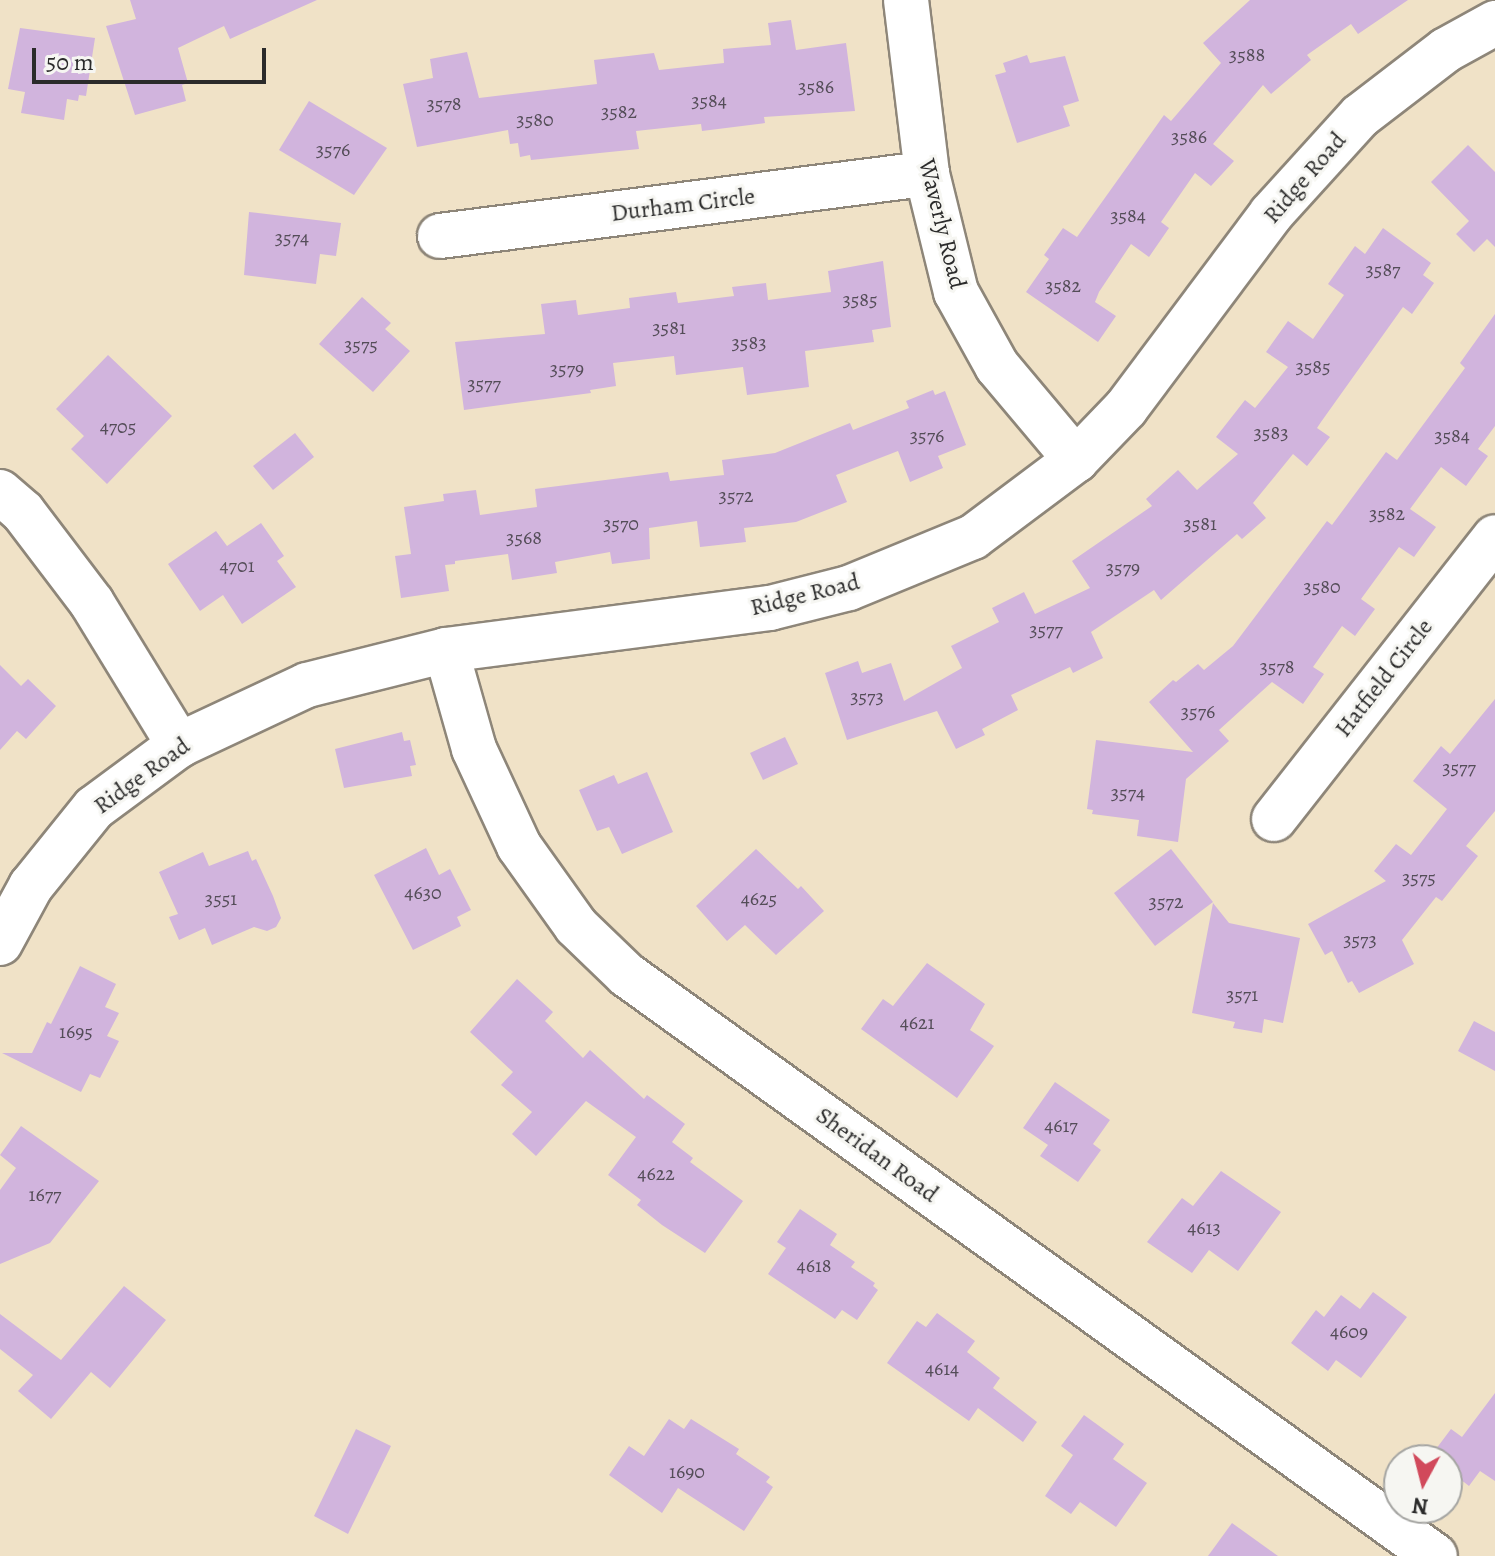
<!DOCTYPE html>
<html>
<head>
<meta charset="utf-8">
<style>
  body { margin:0 }
  #map { position:relative; width:1495px; height:1556px; overflow:hidden; background:#f0e2c7; font-family:Alegreya,serif }
  div>[style] { position:absolute }
  [style*='--x'] { left:calc(var(--x)*1px); top:calc(var(--y)*1px); width:calc(var(--w)*1px); rotate:calc(var(--a)*1deg) }
  .building>* { inset:0; background:#d1b4dd }
  .roads { filter:drop-shadow(2px 0 #8e8679) drop-shadow(-2px 0 #8e8679) drop-shadow(0 2px #8e8679) drop-shadow(0 -2px #8e8679) }
  .minor>* { height:44px; margin:-22px; padding:0 22px; transform-origin:22px; border-radius:22px; background:#fff }
  span { translate:-50% -50%; white-space:nowrap; text-align:center; line-height:1.15; -webkit-text-stroke:6px #f6f6f2; paint-order:stroke }
  .number-label { font-size:20px; color:#544d58 }
  .number-label span { -webkit-text-stroke-width:0 }
  .street-label { font-size:24px; color:#2b2b2b }
  .north { position:absolute; left:1383px; top:1444px; width:80px; height:80px; box-sizing:border-box; background:#f6f6f2; border:2px solid #a5a5a2; border-radius:50%; rotate:187deg; font-size:22px; font-weight:700; line-height:32px; text-align:center; color:#2b2b2b }
  .north::after { content:''; display:block; margin:auto; width:28px; height:36px; background:#d1495b; clip-path:polygon(50% 0,100% 100%,50% 72%,0 100%) }
  .scale { position:absolute; left:32px; top:48px; width:234px; height:36px; box-sizing:border-box; border:4px solid #2b2b2b; border-top:0; padding-left:10px; font-size:24px; line-height:28px; white-space:nowrap; color:#2b2b2b; -webkit-text-stroke:6px #f6f6f2; paint-order:stroke }
</style>
</head>
<body>
<div id="map">
  <div class="building">
    <i style="clip-path:polygon(130px 0,317px 0,230px 39px,224px 26px,178px 48px,188px 83px,182px 85px,186px 101px,135px 115px,106px 26px,136px 19px)"></i>
    <i style="clip-path:polygon(1250px 0,1408px 0,1358px 34px,1351px 24px,1307px 55px,1311px 60px,1271px 94px,1263px 85px,1213px 144px,1234px 161px,1211px 186px,1195px 173px,1161px 222px,1169px 228px,1149px 257px,1131px 244px,1099px 292px,1095px 302px,1116px 316px,1098px 342px,1026px 292px,1049px 259px,1044px 255px,1063px 228px,1077px 237px,1164px 115px,1171px 121px,1221px 63px,1203px 43px)"></i>
    <i style="clip-path:polygon(791px 20px,796px 50px,846px 43px,855px 111px,764px 117px,765px 123px,702px 131px,701px 124px,636px 131px,639px 149px,531px 160px,530px 155px,520px 157px,518px 143px,510px 144px,508px 130px,417px 147px,403px 84px,433px 78px,430px 59px,467px 52px,479px 98px,597px 84px,594px 60px,654px 53px,659px 70px,724px 63px,723px 49px,771px 45px,768px 23px)"></i>
    <i style="clip-path:polygon(20px 28px,95px 38px,86px 96px,79px 95px,78px 101px,67px 99px,64px 120px,21px 113px,25px 92px,8px 89px)"></i>
    <i style="clip-path:polygon(1027px 55px,1030px 63px,1065px 56px,1079px 101px,1063px 106px,1070px 126px,1017px 143px,995px 75px,1006px 72px,1003px 63px)"></i>
    <i style="clip-path:polygon(309px 101px,387px 148px,354px 195px,279px 150px)"></i>
    <i style="clip-path:polygon(1468px 145px,1495px 172px,1495px 247px,1487px 239px,1474px 252px,1456px 234px,1469px 221px,1431px 182px)"></i>
    <i style="clip-path:polygon(249px 212px,341px 223px,336px 256px,320px 254px,316px 284px,244px 275px)"></i>
    <i style="clip-path:polygon(1383px 228px,1431px 263px,1423px 275px,1434px 283px,1412px 314px,1403px 307px,1321px 422px,1317px 428px,1330px 437px,1307px 466px,1293px 454px,1253px 503px,1266px 518px,1242px 539px,1237px 534px,1161px 600px,1154px 590px,1091px 632px,1103px 658px,1073px 673px,1070px 667px,1011px 695px,1018px 710px,982px 729px,985px 735px,956px 749px,937px 711px,847px 740px,825px 673px,858px 661px,862px 673px,891px 663px,904px 701px,962px 668px,951px 646px,999px 622px,992px 608px,1024px 592px,1035px 614px,1090px 588px,1072px 561px,1152px 506px,1146px 499px,1178px 470px,1197px 490px,1238px 454px,1216px 437px,1245px 400px,1255px 408px,1288px 367px,1266px 352px,1288px 321px,1313px 339px,1344px 295px,1328px 284px,1355px 246px,1365px 254px)"></i>
    <i style="clip-path:polygon(883px 261px,891px 327px,872px 330px,874px 342px,805px 351px,809px 387px,747px 395px,743px 367px,676px 375px,674px 356px,613px 363px,616px 386px,590px 390px,591px 393px,464px 410px,455px 342px,545px 334px,541px 304px,576px 300px,578px 315px,630px 308px,629px 298px,676px 292px,678px 303px,734px 296px,732px 287px,766px 283px,768px 300px,831px 292px,828px 271px)"></i>
    <i style="clip-path:polygon(362px 297px,391px 323px,385px 329px,410px 351px,373px 392px,319px 344px)"></i>
    <i style="clip-path:polygon(1495px 314px,1495px 426px,1478px 449px,1488px 456px,1466px 486px,1441px 467px,1410px 509px,1436px 527px,1414px 557px,1399px 547px,1361px 599px,1375px 609px,1355px 636px,1342px 626px,1313px 667px,1324px 674px,1303px 704px,1272px 682px,1219px 730px,1229px 741px,1186px 779px,1178px 842px,1137px 836px,1139px 820px,1092px 814px,1093px 810px,1087px 809px,1096px 740px,1193px 752px,1149px 702px,1173px 680px,1176px 682px,1198px 664px,1204px 670px,1233px 646px,1327px 521px,1332px 525px,1386px 452px,1397px 460px,1465px 368px,1460px 363px)"></i>
    <i style="clip-path:polygon(108px 355px,172px 416px,107px 484px,71px 449px,84px 436px,56px 409px)"></i>
    <i style="clip-path:polygon(933px 390px,935px 395px,945px 391px,966px 445px,938px 456px,943px 468px,910px 482px,898px 451px,836px 475px,847px 502px,796px 522px,744px 528px,746px 542px,700px 547px,697px 521px,649px 528px,650px 559px,612px 564px,610px 552px,555px 562px,557px 573px,512px 580px,508px 554px,455px 561px,455px 564px,445px 565px,449px 591px,401px 598px,395px 556px,411px 554px,404px 507px,444px 501px,443px 494px,476px 490px,480px 515px,537px 507px,535px 489px,668px 472px,670px 481px,724px 475px,722px 460px,775px 453px,850px 423px,853px 430px,909px 408px,906px 401px)"></i>
    <i style="clip-path:polygon(295px 433px,314px 457px,273px 490px,253px 466px)"></i>
    <i style="clip-path:polygon(261px 523px,284px 556px,277px 561px,296px 587px,242px 624px,223px 595px,200px 611px,168px 564px,216px 531px,227px 546px)"></i>
    <i style="clip-path:polygon(0 665px,21px 686px,28px 679px,56px 706px,26px 739px,17px 731px,0 750px)"></i>
    <i style="clip-path:polygon(1495px 699px,1495px 811px,1466px 846px,1478px 856px,1442px 901px,1436px 897px,1402px 940px,1414px 964px,1359px 993px,1352px 981px,1348px 983px,1332px 951px,1325px 955px,1308px 924px,1386px 881px,1374px 871px,1396px 844px,1411px 855px,1447px 809px,1413px 781px,1441px 746px,1450px 754px)"></i>
    <i style="clip-path:polygon(402px 732px,404px 741px,410px 740px,416px 765px,410px 766px,412px 776px,344px 788px,335px 749px)"></i>
    <i style="clip-path:polygon(785px 737px,798px 764px,763px 780px,750px 753px)"></i>
    <i style="clip-path:polygon(647px 772px,673px 832px,622px 854px,609px 827px,597px 831px,579px 790px,614px 775px,618px 784px)"></i>
    <i style="clip-path:polygon(426px 848px,439px 875px,450px 869px,471px 910px,457px 917px,461px 926px,413px 950px,374px 875px)"></i>
    <i style="clip-path:polygon(756px 849px,798px 889px,801px 886px,824px 911px,776px 955px,745px 925px,727px 941px,696px 906px)"></i>
    <i style="clip-path:polygon(1171px 849px,1213px 902px,1155px 946px,1114px 893px)"></i>
    <i style="clip-path:polygon(248px 851px,252px 861px,256px 859px,273px 896px,281px 918px,276px 927px,267px 931px,254px 927px,212px 945px,205px 928px,179px 940px,169px 917px,178px 914px,159px 872px,203px 852px,209px 866px)"></i>
    <i style="clip-path:polygon(1213px 903px,1229px 923px,1300px 938px,1283px 1023px,1264px 1019px,1262px 1033px,1233px 1028px,1235px 1022px,1192px 1013px)"></i>
    <i style="clip-path:polygon(927px 963px,985px 1004px,970px 1030px,994px 1046px,957px 1098px,861px 1029px,883px 999px,893px 1006px)"></i>
    <i style="clip-path:polygon(80px 966px,116px 984px,105px 1007px,119px 1013px,107px 1036px,119px 1041px,100px 1078px,90px 1074px,81px 1092px,2px 1053px,32px 1053px,47px 1022px,51px 1024px)"></i>
    <i style="clip-path:polygon(517px 979px,553px 1012px,545px 1021px,583px 1058px,590px 1050px,644px 1099px,647px 1095px,685px 1124px,672px 1142px,693px 1158px,690px 1162px,743px 1201px,705px 1253px,662px 1225px,637px 1205px,641px 1200px,608px 1175px,636px 1137px,586px 1101px,536px 1156px,512px 1134px,532px 1112px,501px 1085px,513px 1072px,470px 1032px)"></i>
    <i style="clip-path:polygon(1474px 1021px,1495px 1032px,1495px 1071px,1458px 1051px)"></i>
    <i style="clip-path:polygon(1055px 1082px,1110px 1120px,1093px 1144px,1101px 1150px,1078px 1182px,1040px 1156px,1048px 1145px,1023px 1128px)"></i>
    <i style="clip-path:polygon(21px 1126px,99px 1181px,50px 1243px,0 1264px,0 1190px,16px 1168px,0 1155px)"></i>
    <i style="clip-path:polygon(1221px 1171px,1281px 1212px,1238px 1271px,1209px 1250px,1192px 1273px,1147px 1242px,1182px 1198px,1193px 1206px)"></i>
    <i style="clip-path:polygon(800px 1209px,837px 1234px,830px 1245px,855px 1262px,851px 1267px,875px 1283px,873px 1286px,878px 1290px,857px 1320px,842px 1310px,835px 1319px,768px 1274px,786px 1248px,777px 1242px)"></i>
    <i style="clip-path:polygon(124px 1286px,166px 1320px,110px 1388px,91px 1372px,51px 1419px,18px 1391px,33px 1375px,0 1349px,0 1314px,61px 1360px)"></i>
    <i style="clip-path:polygon(1373px 1292px,1407px 1317px,1361px 1378px,1336px 1360px,1328px 1371px,1291px 1343px,1316px 1310px,1324px 1317px,1341px 1295px,1360px 1309px)"></i>
    <i style="clip-path:polygon(937px 1313px,975px 1341px,967px 1352px,1000px 1378px,993px 1388px,1037px 1422px,1023px 1442px,978px 1408px,969px 1421px,887px 1363px,917px 1321px,926px 1327px)"></i>
    <i style="clip-path:polygon(1495px 1393px,1495px 1481px,1480px 1471px,1469px 1486px,1447px 1469px,1447px 1460px,1430px 1457px,1451px 1429px,1462px 1437px)"></i>
    <i style="clip-path:polygon(1084px 1415px,1124px 1444px,1113px 1459px,1147px 1483px,1116px 1527px,1080px 1502px,1071px 1514px,1045px 1496px,1073px 1455px,1061px 1446px)"></i>
    <i style="clip-path:polygon(669px 1419px,684px 1429px,691px 1419px,739px 1449px,736px 1454px,770px 1477px,766px 1482px,773px 1487px,744px 1531px,678px 1488px,662px 1513px,609px 1475px,629px 1446px,644px 1456px)"></i>
    <i style="clip-path:polygon(356px 1429px,391px 1446px,348px 1534px,314px 1516px)"></i>
    <i style="clip-path:polygon(1232px 1523px,1278px 1556px,1208px 1556px)"></i>
  </div>
  <div class="roads">
    <div class="minor">
      <i style="--x:906;--y:0;--w:175;--a:83.1"></i>
      <i style="--x:927;--y:174;--w:122;--a:76.2"></i>
      <i style="--x:956;--y:292;--w:85;--a:61"></i>
      <i style="--x:997;--y:366;--w:123;--a:50"></i>
      <i style="--x:440;--y:236;--w:491;--a:-7.3"></i>
      <i style="--x:0;--y:492;--w:30;--a:41"></i>
      <i style="--x:23;--y:512;--w:114;--a:52.8"></i>
      <i style="--x:92;--y:603;--w:167;--a:58.5"></i>
      <i style="--x:446;--y:650;--w:103;--a:74.2"></i>
      <i style="--x:474;--y:749;--w:107;--a:65.1"></i>
      <i style="--x:519;--y:846;--w:98;--a:54.5"></i>
      <i style="--x:576;--y:926;--w:71;--a:43.9"></i>
      <i style="--x:627;--y:975;--w:995;--a:35.72"></i>
      <i style="--x:1274;--y:819;--w:358;--a:-51.9"></i>
      <i style="--x:0;--y:943;--w:65;--a:-61.5"></i>
      <i style="--x:31;--y:886;--w:100;--a:-51.1"></i>
      <i style="--x:94;--y:808;--w:106;--a:-36.5"></i>
      <i style="--x:179;--y:745;--w:141;--a:-25.1"></i>
      <i style="--x:307;--y:685;--w:143;--a:-14.1"></i>
      <i style="--x:446;--y:650;--w:327;--a:-7.4"></i>
      <i style="--x:770;--y:608;--w:81;--a:-14.2"></i>
      <i style="--x:849;--y:588;--w:134;--a:-22.4"></i>
      <i style="--x:973;--y:537;--w:129;--a:-36.8"></i>
      <i style="--x:1076;--y:460;--w:72;--a:-46.1"></i>
      <i style="--x:1126;--y:408;--w:242;--a:-53.2"></i>
      <i style="--x:1271;--y:214;--w:132;--a:-47.8"></i>
      <i style="--x:1360;--y:116;--w:108;--a:-37.5"></i>
      <i style="--x:1446;--y:50;--w:56;--a:-28.9"></i>
    </div>
  </div>
  <div class="number-label">
    <span style="left:1247px;top:54px">3588</span>
    <span style="left:816px;top:86px">3586</span>
    <span style="left:709px;top:100px">3584</span>
    <span style="left:444px;top:103px">3578</span>
    <span style="left:619px;top:111px">3582</span>
    <span style="left:535px;top:119px">3580</span>
    <span style="left:1189px;top:136px">3586</span>
    <span style="left:333px;top:149px">3576</span>
    <span style="left:1128px;top:215px">3584</span>
    <span style="left:292px;top:237px">3574</span>
    <span style="left:1383px;top:269px">3587</span>
    <span style="left:1063px;top:285px">3582</span>
    <span style="left:860px;top:299px">3585</span>
    <span style="left:669px;top:327px">3581</span>
    <span style="left:749px;top:342px">3583</span>
    <span style="left:361px;top:344px">3575</span>
    <span style="left:1313px;top:366px">3585</span>
    <span style="left:567px;top:368px">3579</span>
    <span style="left:484px;top:383px">3577</span>
    <span style="left:118px;top:426px">4705</span>
    <span style="left:1271px;top:432px">3583</span>
    <span style="left:927px;top:435px">3576</span>
    <span style="left:1452px;top:435px">3584</span>
    <span style="left:736px;top:495px">3572</span>
    <span style="left:1387px;top:513px">3582</span>
    <span style="left:621px;top:523px">3570</span>
    <span style="left:1200px;top:523px">3581</span>
    <span style="left:524px;top:537px">3568</span>
    <span style="left:237px;top:565px">4701</span>
    <span style="left:1123px;top:567px">3579</span>
    <span style="left:1322px;top:586px">3580</span>
    <span style="left:1046px;top:629px">3577</span>
    <span style="left:1277px;top:666px">3578</span>
    <span style="left:867px;top:696px">3573</span>
    <span style="left:1198px;top:711px">3576</span>
    <span style="left:1459px;top:767px">3577</span>
    <span style="left:1128px;top:792px">3574</span>
    <span style="left:1419px;top:877px">3575</span>
    <span style="left:423px;top:892px">4630</span>
    <span style="left:221px;top:898px">3551</span>
    <span style="left:759px;top:898px">4625</span>
    <span style="left:1166px;top:901px">3572</span>
    <span style="left:1360px;top:939px">3573</span>
    <span style="left:1242px;top:994px">3571</span>
    <span style="left:917px;top:1022px">4621</span>
    <span style="left:76px;top:1031px">1695</span>
    <span style="left:1061px;top:1125px">4617</span>
    <span style="left:656px;top:1173px">4622</span>
    <span style="left:45px;top:1194px">1677</span>
    <span style="left:1204px;top:1227px">4613</span>
    <span style="left:814px;top:1265px">4618</span>
    <span style="left:1349px;top:1331px">4609</span>
    <span style="left:942px;top:1368px">4614</span>
    <span style="left:687px;top:1471px">1690</span>
  </div>
  <div class="street-label">
    <span style="left:1305px;top:178px;rotate:-49deg">Ridge Road</span>
    <span style="left:683px;top:205px;rotate:-7deg">Durham Circle</span>
    <span style="left:942px;top:224px;rotate:76deg">Waverly Road</span>
    <span style="left:805px;top:595px;rotate:-14deg">Ridge Road</span>
    <span style="left:1384px;top:678px;rotate:-52deg">Hatfield Circle</span>
    <span style="left:142px;top:776px;rotate:-36deg">Ridge Road</span>
    <span style="left:877px;top:1155px;rotate:36deg">Sheridan Road</span>
  </div>
  <div class="north">N</div>
  <div class="scale">50 m</div>
</div>
</body>
</html>
